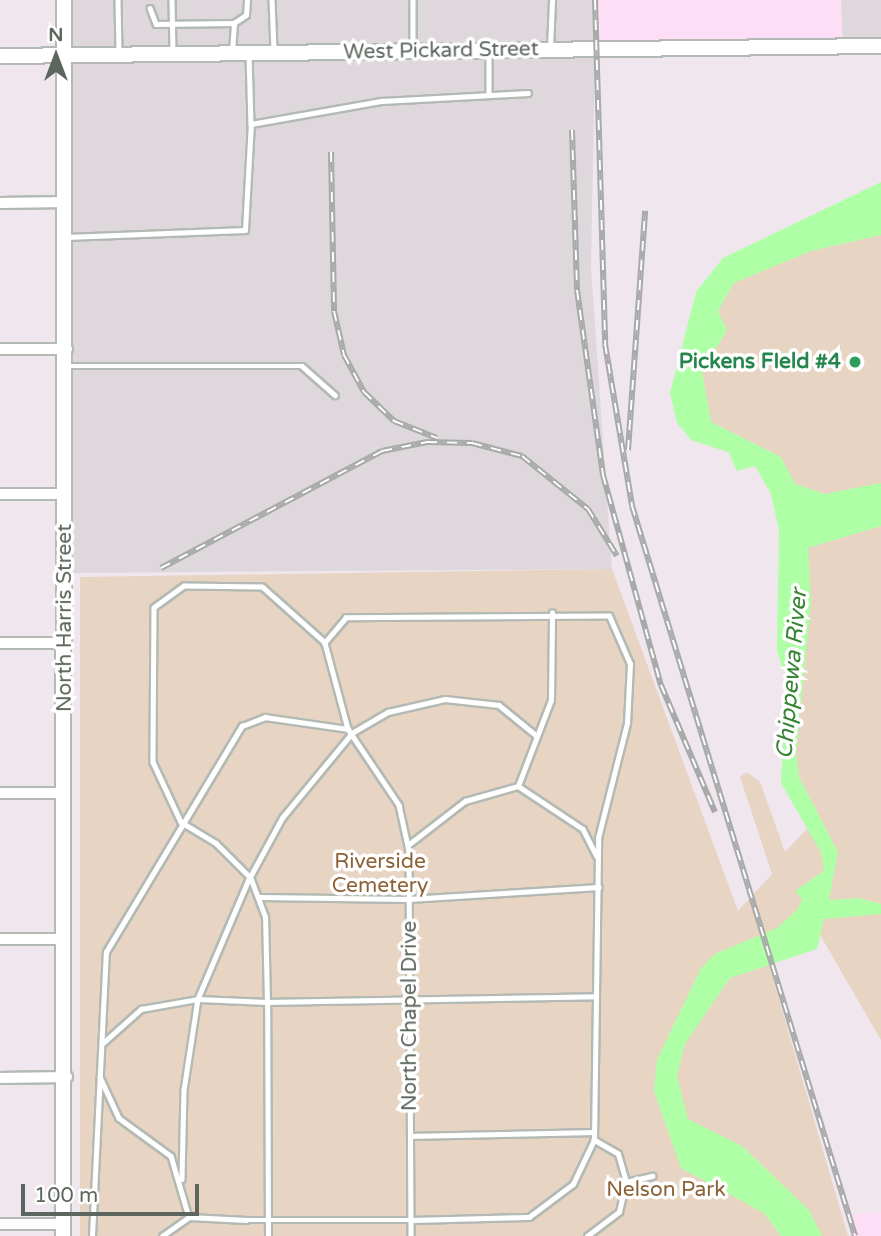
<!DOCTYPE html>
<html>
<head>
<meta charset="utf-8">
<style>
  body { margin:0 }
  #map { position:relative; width:881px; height:1236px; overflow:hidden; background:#f0e6ed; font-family:"Varela Round",sans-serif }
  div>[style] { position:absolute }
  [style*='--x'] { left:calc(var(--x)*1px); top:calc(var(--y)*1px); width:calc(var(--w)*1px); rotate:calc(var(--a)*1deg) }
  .commercial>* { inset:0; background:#feddf6 }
  .industrial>* { inset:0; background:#ded8dd }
  .green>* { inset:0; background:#e7d4c2 }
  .water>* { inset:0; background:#afffa6 }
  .roads { filter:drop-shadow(2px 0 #b3bab4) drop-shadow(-2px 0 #b3bab4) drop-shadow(0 2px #b3bab4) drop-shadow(0 -2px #b3bab4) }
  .lane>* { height:4.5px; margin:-2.25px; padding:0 2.25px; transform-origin:2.25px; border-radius:2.25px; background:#fff }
  .street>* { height:10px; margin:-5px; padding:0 5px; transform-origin:5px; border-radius:5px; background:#fff }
  .secondary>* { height:14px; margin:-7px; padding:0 7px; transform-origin:7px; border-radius:7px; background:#fff }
  .rail>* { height:6px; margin-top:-3px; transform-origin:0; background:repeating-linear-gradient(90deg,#fff 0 10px,#a7aaa8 0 20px); box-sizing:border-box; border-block:2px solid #a7aaa8 }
  .dots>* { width:19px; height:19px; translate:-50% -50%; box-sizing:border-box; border:4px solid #fff; border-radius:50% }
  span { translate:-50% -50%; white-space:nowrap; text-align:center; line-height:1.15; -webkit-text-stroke:7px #fff; paint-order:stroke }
  .street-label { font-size:21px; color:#5d665e }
  .leisure-label { font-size:21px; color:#27864d; font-weight:700 }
  .right { translate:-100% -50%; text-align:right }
  .park-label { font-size:21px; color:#8c6237 }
  .water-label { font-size:23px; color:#368534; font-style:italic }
  .north { position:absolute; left:21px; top:21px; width:70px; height:70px; -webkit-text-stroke:5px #fff; paint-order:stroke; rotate:0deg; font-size:19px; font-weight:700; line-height:28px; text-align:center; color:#5d665e }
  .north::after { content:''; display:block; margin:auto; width:24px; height:32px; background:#5d665e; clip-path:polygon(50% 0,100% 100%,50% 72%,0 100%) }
  .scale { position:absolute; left:21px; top:1184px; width:178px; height:32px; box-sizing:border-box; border:4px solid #5d665e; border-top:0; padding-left:9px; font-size:21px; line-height:24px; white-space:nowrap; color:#5d665e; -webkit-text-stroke:5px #fff; paint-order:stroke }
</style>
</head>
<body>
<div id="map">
  <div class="commercial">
    <i style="clip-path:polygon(595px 0,841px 0,843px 47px,596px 49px)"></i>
    <i style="clip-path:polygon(881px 1212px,881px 1236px,854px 1236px,849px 1215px)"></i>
  </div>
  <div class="industrial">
    <i style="clip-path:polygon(62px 0,596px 0,591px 268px,612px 569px,66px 573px)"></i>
    <i style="clip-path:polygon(841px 0,881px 0,881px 46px,843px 47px)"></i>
  </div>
  <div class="green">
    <i style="clip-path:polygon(881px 214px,881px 1040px,812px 921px,764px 948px,848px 1236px,80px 1236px,80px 577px,612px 569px,738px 911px,772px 874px,740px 777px,747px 772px,760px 782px,785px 852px,812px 824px,783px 775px,799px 603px,773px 464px,693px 428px,680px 392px,732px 276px)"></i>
  </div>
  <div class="water">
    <i style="clip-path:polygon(881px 182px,881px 235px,811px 251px,734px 283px,718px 311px,727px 330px,702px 372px,711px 422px,781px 457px,795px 484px,825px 494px,881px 483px,881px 526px,808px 548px,811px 602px,796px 755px,799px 777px,838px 852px,829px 900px,859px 898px,881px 904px,881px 914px,824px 919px,817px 949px,730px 978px,685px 1044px,677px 1076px,688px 1119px,742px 1146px,809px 1210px,822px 1236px,781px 1236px,764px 1213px,681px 1168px,654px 1091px,657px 1060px,701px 968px,715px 954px,777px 928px,797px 910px,802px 899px,795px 891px,824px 871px,821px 852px,781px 783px,786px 680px,777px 651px,779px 530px,771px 494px,755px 466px,737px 471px,728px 452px,691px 440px,677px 423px,670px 393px,696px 292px,723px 258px)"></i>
  </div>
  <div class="roads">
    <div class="lane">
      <i style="--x:118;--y:0;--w:53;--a:88.9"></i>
      <i style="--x:172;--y:0;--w:50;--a:88.9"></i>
      <i style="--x:272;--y:0;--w:49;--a:87.7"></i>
      <i style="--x:413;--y:0;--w:50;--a:90"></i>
      <i style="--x:150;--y:8;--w:17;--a:69"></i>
      <i style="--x:156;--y:24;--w:78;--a:-0.7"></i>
      <i style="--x:550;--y:48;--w:48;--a:-87.6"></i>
      <i style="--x:232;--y:52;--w:29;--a:-86"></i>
      <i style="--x:234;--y:23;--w:14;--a:-34"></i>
      <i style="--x:246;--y:15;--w:15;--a:-86"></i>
      <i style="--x:489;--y:52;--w:41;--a:90"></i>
      <i style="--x:249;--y:54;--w:70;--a:88.4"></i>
      <i style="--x:66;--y:237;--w:179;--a:-2.2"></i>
      <i style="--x:245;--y:230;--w:106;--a:-86.8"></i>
      <i style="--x:251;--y:124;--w:133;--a:-10"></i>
      <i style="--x:382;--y:101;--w:146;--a:-3.1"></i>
      <i style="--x:68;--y:366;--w:234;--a:0"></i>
      <i style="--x:302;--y:366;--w:44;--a:41.3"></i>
      <i style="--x:325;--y:643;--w:84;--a:-138.4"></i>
      <i style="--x:262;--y:587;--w:78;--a:-179.3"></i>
      <i style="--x:184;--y:586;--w:37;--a:144"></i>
      <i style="--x:154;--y:608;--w:154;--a:90.4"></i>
      <i style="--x:153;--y:762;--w:66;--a:65"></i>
      <i style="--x:181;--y:822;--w:41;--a:31"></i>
      <i style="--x:216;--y:843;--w:48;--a:45"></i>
      <i style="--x:250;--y:877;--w:133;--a:113.1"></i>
      <i style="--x:198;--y:999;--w:69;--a:2.5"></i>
      <i style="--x:267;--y:1002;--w:85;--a:-91.3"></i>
      <i style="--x:265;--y:917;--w:43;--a:-110.6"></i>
      <i style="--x:250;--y:877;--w:67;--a:-61.5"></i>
      <i style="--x:282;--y:818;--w:110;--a:-50.5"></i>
      <i style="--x:352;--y:733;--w:42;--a:-30.3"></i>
      <i style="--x:388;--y:712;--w:58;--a:-12.8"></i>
      <i style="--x:445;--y:699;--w:54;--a:6.3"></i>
      <i style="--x:499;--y:705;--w:49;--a:39.2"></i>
      <i style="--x:518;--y:786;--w:92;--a:-69"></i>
      <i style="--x:551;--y:700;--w:87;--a:-89.3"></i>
      <i style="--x:408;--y:845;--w:72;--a:-37.7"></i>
      <i style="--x:465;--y:801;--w:55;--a:-15.8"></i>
      <i style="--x:518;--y:786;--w:78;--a:33.5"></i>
      <i style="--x:583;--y:829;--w:30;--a:63"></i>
      <i style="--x:259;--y:897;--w:150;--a:0.8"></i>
      <i style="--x:409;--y:899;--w:190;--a:-3.6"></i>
      <i style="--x:103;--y:1043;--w:51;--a:-41.8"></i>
      <i style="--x:141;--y:1009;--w:58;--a:-10"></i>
      <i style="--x:198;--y:999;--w:92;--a:98.7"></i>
      <i style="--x:184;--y:1090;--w:89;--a:91.3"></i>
      <i style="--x:100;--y:1077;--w:45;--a:65.1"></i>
      <i style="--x:119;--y:1118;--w:64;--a:36.2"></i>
      <i style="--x:171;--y:1156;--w:64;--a:73.6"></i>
      <i style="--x:410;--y:1136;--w:184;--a:-1.2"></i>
      <i style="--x:626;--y:1182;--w:27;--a:-13"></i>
      <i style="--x:92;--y:1236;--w:284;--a:-87.2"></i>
      <i style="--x:106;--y:952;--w:264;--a:-59"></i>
      <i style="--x:242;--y:726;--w:25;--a:-21"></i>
      <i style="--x:265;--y:717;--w:84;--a:8.2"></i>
      <i style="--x:162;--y:1236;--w:33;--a:-35"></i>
      <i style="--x:189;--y:1217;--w:57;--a:3"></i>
      <i style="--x:246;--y:1220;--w:165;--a:0"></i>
      <i style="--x:411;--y:1220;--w:118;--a:-1.5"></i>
      <i style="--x:529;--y:1217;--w:55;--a:-36.9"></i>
      <i style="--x:573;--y:1184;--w:49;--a:-64.5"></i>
      <i style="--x:594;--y:1140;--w:302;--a:-89.2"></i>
      <i style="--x:598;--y:838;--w:119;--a:-75.8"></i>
      <i style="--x:627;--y:723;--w:59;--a:-87.1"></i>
      <i style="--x:630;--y:664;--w:52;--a:-113.6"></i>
      <i style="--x:609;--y:616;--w:263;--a:179.6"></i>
      <i style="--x:346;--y:618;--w:33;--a:130"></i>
      <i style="--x:325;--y:643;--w:89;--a:75"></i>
      <i style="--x:348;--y:729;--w:92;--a:56.1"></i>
      <i style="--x:399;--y:805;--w:47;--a:77.7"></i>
      <i style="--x:409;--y:851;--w:369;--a:89.7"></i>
      <i style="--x:411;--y:1220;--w:16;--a:90"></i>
      <i style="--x:268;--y:1236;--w:234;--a:-90.2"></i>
      <i style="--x:267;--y:1002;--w:329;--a:-1"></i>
      <i style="--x:587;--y:1236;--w:40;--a:-37"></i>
      <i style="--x:619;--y:1212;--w:31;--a:-77"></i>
      <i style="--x:626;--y:1182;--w:29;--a:-106"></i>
      <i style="--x:618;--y:1154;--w:28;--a:-150"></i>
    </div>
    <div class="street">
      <i style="--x:0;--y:203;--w:66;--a:-0.9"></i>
      <i style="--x:0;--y:349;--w:67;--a:0"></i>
      <i style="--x:0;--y:494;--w:65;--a:0"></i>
      <i style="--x:0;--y:643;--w:65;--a:0"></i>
      <i style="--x:0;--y:793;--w:64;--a:0"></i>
      <i style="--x:0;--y:939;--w:64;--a:0"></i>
      <i style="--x:0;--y:1078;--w:67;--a:-0.9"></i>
      <i style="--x:0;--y:1224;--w:62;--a:0"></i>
    </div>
    <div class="secondary">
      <i style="--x:0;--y:56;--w:881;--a:-0.65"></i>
      <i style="--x:63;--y:1236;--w:1236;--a:-89.95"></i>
    </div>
  </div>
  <div class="rail">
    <i style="--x:595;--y:0;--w:344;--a:88.3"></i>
    <i style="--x:605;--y:344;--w:164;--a:80.5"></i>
    <i style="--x:632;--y:506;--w:763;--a:73.01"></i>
    <i style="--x:572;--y:130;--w:160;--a:88.2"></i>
    <i style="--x:577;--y:290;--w:187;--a:82"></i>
    <i style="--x:603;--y:475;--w:218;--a:74.6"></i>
    <i style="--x:661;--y:685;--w:138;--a:67"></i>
    <i style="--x:331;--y:152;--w:159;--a:88.9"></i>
    <i style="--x:334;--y:311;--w:45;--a:77.2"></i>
    <i style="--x:344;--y:355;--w:42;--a:61.6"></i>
    <i style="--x:364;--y:392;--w:42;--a:44"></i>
    <i style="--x:394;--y:421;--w:46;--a:21.6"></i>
    <i style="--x:628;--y:450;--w:240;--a:-85.9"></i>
    <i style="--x:161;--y:568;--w:250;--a:-27.9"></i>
    <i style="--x:382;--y:451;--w:46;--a:-11.3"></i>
    <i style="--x:427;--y:442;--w:45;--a:1.3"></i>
    <i style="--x:472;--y:443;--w:52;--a:14.6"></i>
    <i style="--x:522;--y:456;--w:85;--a:38.8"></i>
    <i style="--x:588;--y:509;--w:55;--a:58.3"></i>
  </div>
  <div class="dots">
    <i style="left:855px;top:362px;background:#2e9e5b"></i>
  </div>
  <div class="street-label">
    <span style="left:441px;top:51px;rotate:-1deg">West Pickard Street</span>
    <span style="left:65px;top:618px;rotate:-90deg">North Harris Street</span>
    <span style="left:410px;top:1016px;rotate:-90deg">North Chapel Drive</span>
  </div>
  <div class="leisure-label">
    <span class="right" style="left:841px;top:362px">Pickens FIeld #4</span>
  </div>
  <div class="park-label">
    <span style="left:380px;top:874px">Riverside<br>Cemetery</span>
    <span style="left:666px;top:1190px">Nelson Park</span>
  </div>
  <div class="water-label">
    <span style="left:792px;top:674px;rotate:-85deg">Chippewa River</span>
  </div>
  <div class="north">N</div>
  <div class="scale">100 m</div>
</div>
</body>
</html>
